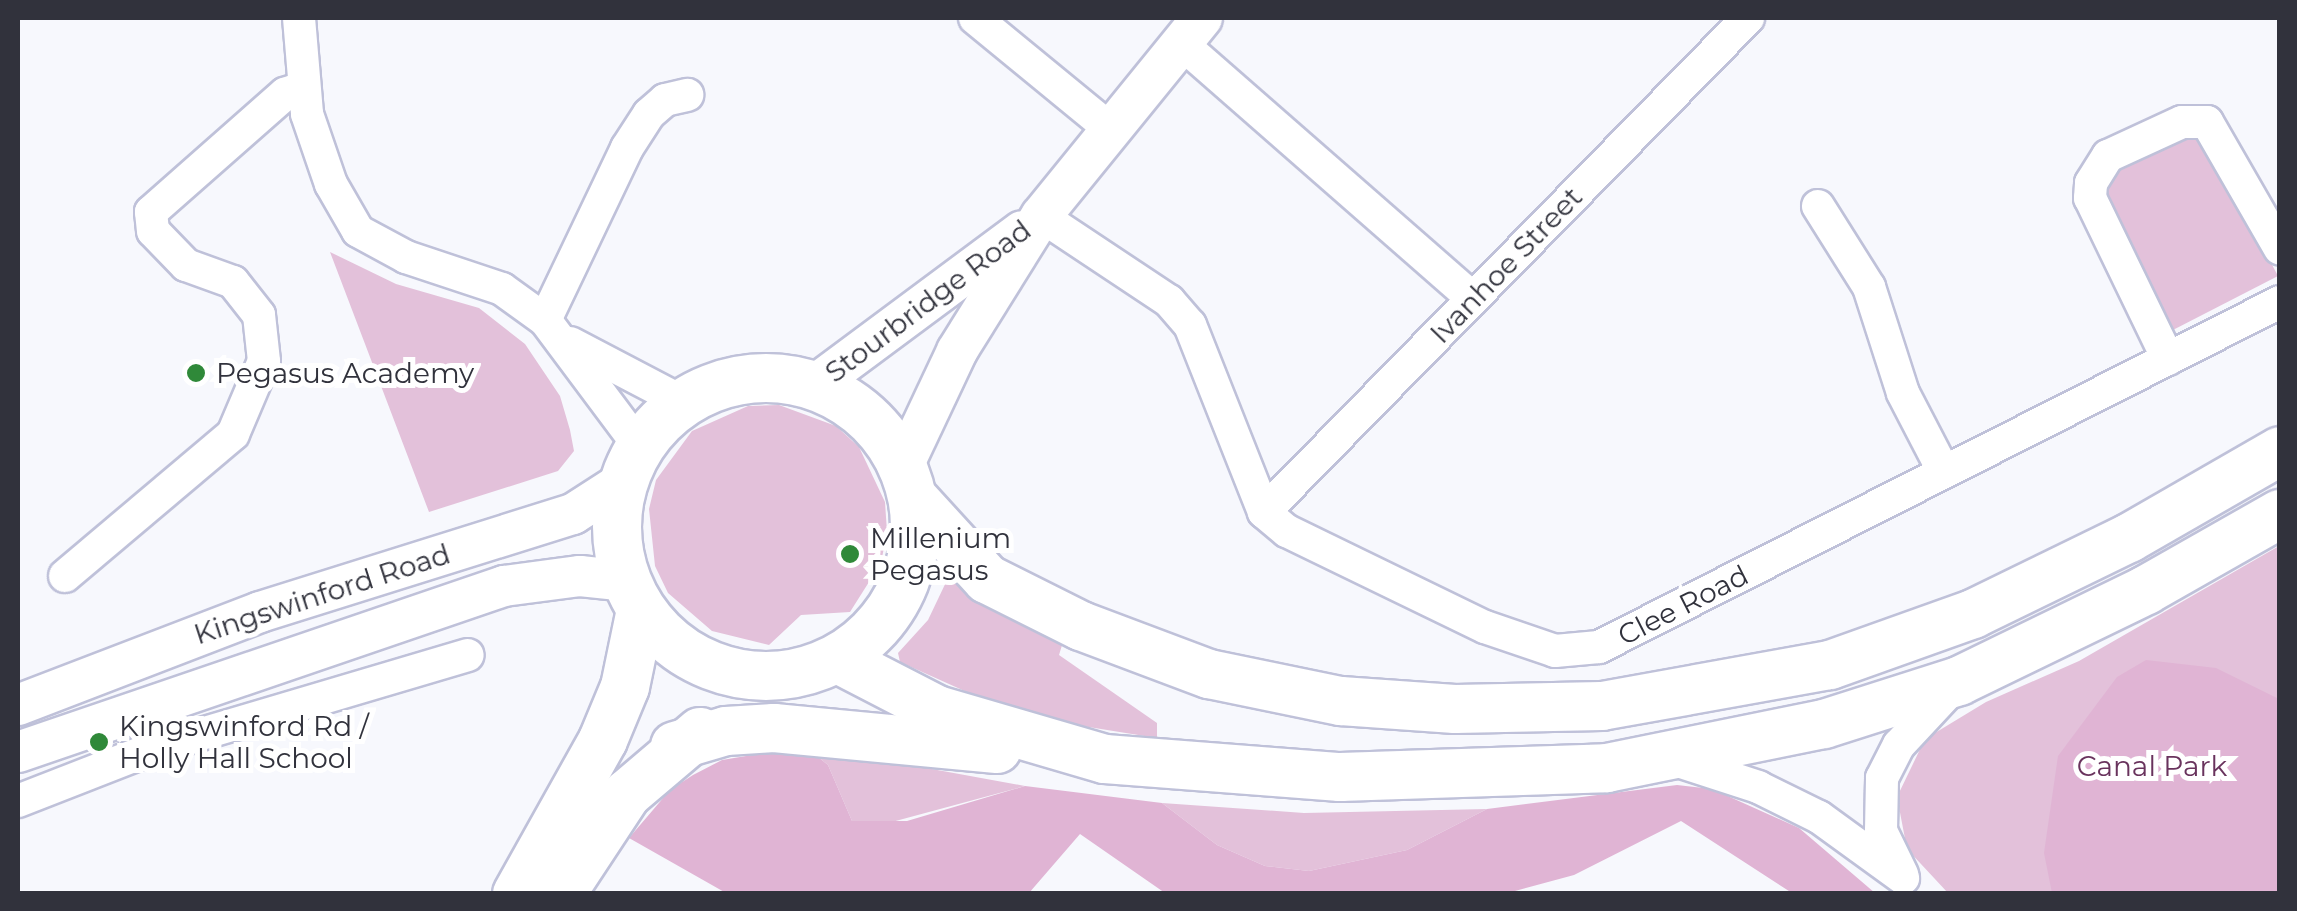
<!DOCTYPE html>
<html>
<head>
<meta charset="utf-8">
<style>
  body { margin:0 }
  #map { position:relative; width:2297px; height:911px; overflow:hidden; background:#f7f8fd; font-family:Montserrat,sans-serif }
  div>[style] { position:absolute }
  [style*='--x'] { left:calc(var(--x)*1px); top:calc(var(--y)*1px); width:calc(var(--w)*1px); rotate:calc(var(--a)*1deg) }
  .green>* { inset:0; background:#e3c1da }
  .forest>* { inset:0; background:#e0b4d4 }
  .roads { filter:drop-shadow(2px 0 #bfc1d9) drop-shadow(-2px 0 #bfc1d9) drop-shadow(0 2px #bfc1d9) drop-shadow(0 -2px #bfc1d9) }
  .minor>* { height:32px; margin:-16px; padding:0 16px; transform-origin:16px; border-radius:16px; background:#fff }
  .major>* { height:40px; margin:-20px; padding:0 20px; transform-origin:20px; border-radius:20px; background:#fff }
  .highway>* { height:48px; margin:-24px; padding:0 24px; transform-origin:24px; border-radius:24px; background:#fff }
  .highway>.ring { margin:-24px; padding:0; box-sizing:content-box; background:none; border:48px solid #fff; border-radius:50% }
  .dots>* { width:28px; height:28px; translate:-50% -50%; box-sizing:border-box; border:5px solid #fff; border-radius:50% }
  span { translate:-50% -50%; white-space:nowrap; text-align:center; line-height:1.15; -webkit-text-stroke:10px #fff; paint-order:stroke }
  .street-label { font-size:28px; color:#31323c }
  .poi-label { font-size:28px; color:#31323c }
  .left { translate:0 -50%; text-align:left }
  .park-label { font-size:28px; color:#69335d }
  .frame { position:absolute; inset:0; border:20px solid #31323c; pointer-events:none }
</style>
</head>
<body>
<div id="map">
  <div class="green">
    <i style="clip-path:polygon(2186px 133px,2209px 145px,2278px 276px,2171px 331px,2106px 194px,2112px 172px)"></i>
    <i style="clip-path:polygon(330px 252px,396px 284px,479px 308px,525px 344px,560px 396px,570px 430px,574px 451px,558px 471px,429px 512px)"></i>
    <i style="clip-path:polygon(779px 405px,836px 426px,859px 447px,885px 502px,887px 532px,881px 563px,850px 612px,801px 615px,769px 645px,712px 631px,668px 593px,655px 566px,649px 509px,656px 480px,692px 431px,748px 406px)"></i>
    <i style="clip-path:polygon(2279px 546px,2279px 893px,1948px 893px,1907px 849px,1897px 797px,1925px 739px,1986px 702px,2079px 661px)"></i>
    <i style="clip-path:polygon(948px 578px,1063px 642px,1059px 655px,1157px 723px,1157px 738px,1020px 716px,900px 662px,898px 653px,928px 620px)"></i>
    <i style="clip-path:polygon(812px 752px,888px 761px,1025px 786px,877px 826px,852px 821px,828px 765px)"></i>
    <i style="clip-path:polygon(1162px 803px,1304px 813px,1487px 809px,1407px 850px,1309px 871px,1265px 866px,1217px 845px)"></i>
  </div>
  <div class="forest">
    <i style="clip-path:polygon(2146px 660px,2216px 668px,2279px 699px,2279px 893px,2052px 893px,2044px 853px,2058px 756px,2117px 677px)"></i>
    <i style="clip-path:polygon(782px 750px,812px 752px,828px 765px,852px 821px,907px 821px,1025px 786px,1162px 803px,1217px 845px,1265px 866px,1309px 871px,1407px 850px,1487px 809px,1677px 785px,1712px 789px,1799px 828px,1875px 893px,1792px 893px,1681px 821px,1574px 875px,1504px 894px,1165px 893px,1080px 834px,1029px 893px,726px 893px,629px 838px,670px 790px,693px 775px,722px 760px)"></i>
  </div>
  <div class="roads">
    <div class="minor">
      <i style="--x:299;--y:18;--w:96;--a:85.2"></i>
      <i style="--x:307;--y:114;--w:74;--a:71.1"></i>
      <i style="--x:331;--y:184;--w:54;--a:60.1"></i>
      <i style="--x:358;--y:231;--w:55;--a:28.4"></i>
      <i style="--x:406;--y:257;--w:101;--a:18.4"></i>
      <i style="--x:502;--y:289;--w:53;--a:35.8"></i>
      <i style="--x:545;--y:320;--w:159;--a:53.2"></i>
      <i style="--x:975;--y:18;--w:173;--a:39.4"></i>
      <i style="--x:1181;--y:43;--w:388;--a:41.2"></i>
      <i style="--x:1818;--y:206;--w:96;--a:57.8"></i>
      <i style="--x:1869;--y:287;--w:111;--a:72.2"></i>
      <i style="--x:1903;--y:393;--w:89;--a:62.6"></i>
      <i style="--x:1041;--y:216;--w:154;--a:33.6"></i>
      <i style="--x:1169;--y:301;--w:32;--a:49"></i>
      <i style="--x:1190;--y:325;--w:201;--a:68.4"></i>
      <i style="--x:1264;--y:512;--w:30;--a:40"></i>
      <i style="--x:1287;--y:531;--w:220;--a:25.9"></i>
      <i style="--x:1485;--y:627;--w:74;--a:18.9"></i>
      <i style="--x:1555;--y:651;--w:44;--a:-5.2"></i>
      <i style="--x:1599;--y:647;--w:763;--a:-26.87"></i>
      <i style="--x:545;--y:320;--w:191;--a:-64.5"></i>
      <i style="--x:627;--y:148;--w:40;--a:-57.1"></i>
      <i style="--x:649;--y:114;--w:21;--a:-41"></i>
      <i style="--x:665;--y:100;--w:23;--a:-13"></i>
      <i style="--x:570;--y:343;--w:127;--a:27.6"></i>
      <i style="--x:2168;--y:359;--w:179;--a:-115.8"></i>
      <i style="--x:2090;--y:198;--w:15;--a:-86"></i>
      <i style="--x:2091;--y:183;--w:32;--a:-58"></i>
      <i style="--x:2108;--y:156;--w:81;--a:-24.7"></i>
      <i style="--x:2182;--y:122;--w:25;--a:0"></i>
      <i style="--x:2207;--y:122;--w:146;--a:60.1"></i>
      <i style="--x:1264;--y:512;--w:692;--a:-45.59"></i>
      <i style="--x:65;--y:576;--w:220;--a:-40.2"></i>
      <i style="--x:233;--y:434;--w:79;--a:-67"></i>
      <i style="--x:264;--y:361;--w:46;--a:-96.2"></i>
      <i style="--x:259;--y:315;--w:42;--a:-128.2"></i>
      <i style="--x:233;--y:282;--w:50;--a:-160.1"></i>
      <i style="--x:186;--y:265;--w:47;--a:-134.1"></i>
      <i style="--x:153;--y:231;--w:19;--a:-96"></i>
      <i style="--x:151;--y:212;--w:179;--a:-41.4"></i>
      <i style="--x:285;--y:94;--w:20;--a:-20"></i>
      <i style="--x:1669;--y:758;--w:94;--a:18"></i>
      <i style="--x:1758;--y:787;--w:68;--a:26.2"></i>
      <i style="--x:1819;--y:817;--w:104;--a:36"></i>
      <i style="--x:18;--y:801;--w:146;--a:-21.3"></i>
      <i style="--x:154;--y:748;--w:327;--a:-16.5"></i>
      <i style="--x:1902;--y:874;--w:48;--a:-116"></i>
      <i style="--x:1881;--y:831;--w:53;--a:-88.9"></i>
      <i style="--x:1882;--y:778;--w:37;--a:-63"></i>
      <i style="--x:1899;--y:745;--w:82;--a:-47"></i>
    </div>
    <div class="major">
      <i style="--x:815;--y:385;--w:258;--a:-36.6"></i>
      <i style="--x:903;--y:466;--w:127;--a:-64.8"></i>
      <i style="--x:957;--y:351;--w:159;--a:-58.1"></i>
      <i style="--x:1041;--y:216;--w:255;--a:-50.9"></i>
      <i style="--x:18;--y:705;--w:259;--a:-21"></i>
      <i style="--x:260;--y:612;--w:328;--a:-17.4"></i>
      <i style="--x:573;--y:514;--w:59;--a:-32.6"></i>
      <i style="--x:18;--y:752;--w:514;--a:-18.86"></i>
      <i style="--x:504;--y:586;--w:77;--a:-7.5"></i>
      <i style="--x:580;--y:576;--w:46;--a:6.2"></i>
    </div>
    <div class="highway">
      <i class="ring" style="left:617px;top:378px;width:250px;height:250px"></i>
      <i style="--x:913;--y:498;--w:110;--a:47.6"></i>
      <i style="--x:987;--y:579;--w:105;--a:26.6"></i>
      <i style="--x:1081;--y:626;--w:137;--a:20.6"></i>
      <i style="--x:1209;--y:674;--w:135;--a:11.6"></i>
      <i style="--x:1341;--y:701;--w:114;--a:4"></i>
      <i style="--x:1455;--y:709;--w:147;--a:-1.2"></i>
      <i style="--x:1602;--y:706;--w:232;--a:-10.2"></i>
      <i style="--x:1830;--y:665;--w:152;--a:-19.6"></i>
      <i style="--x:1973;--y:614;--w:174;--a:-26"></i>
      <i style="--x:2129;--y:538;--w:174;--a:-29.9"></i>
      <i style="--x:838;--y:659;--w:111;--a:27.3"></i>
      <i style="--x:937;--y:710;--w:175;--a:16.3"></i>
      <i style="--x:1105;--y:759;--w:236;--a:4.4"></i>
      <i style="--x:1340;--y:777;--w:267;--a:-1.9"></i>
      <i style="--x:1607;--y:768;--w:221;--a:-11.5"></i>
      <i style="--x:1824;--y:724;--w:142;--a:-17.7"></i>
      <i style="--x:1959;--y:681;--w:208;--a:-25.9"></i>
      <i style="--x:2146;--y:590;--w:154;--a:-29.6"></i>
      <i style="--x:675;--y:746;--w:53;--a:-16.4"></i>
      <i style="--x:726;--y:731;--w:48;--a:-3.6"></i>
      <i style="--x:774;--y:728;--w:224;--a:5.4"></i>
      <i style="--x:517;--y:894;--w:176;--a:-60.8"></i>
      <i style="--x:603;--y:740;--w:57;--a:-67.5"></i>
      <i style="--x:625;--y:687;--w:79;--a:-78.3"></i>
      <i style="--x:561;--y:894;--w:120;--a:-56.6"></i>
      <i style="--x:627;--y:794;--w:96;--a:-40.3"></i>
    </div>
  </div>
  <div class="dots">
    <i style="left:196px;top:373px;background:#2f8939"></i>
    <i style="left:850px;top:554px;background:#2f8939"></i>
    <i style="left:99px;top:742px;background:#2f8939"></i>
  </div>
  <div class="street-label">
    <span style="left:1506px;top:265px;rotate:-46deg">Ivanhoe Street</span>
    <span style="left:928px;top:301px;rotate:-37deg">Stourbridge Road</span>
    <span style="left:322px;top:594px;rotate:-18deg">Kingswinford Road</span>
    <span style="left:1683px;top:605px;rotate:-27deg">Clee Road</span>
  </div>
  <div class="poi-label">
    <span class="left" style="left:216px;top:373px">Pegasus Academy</span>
    <span class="left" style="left:870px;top:554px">Millenium<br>Pegasus</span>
    <span class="left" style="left:119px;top:742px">Kingswinford Rd /<br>Holly Hall School</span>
  </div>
  <div class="park-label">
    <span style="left:2152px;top:766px">Canal Park</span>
  </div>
  <div class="frame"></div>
</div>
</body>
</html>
